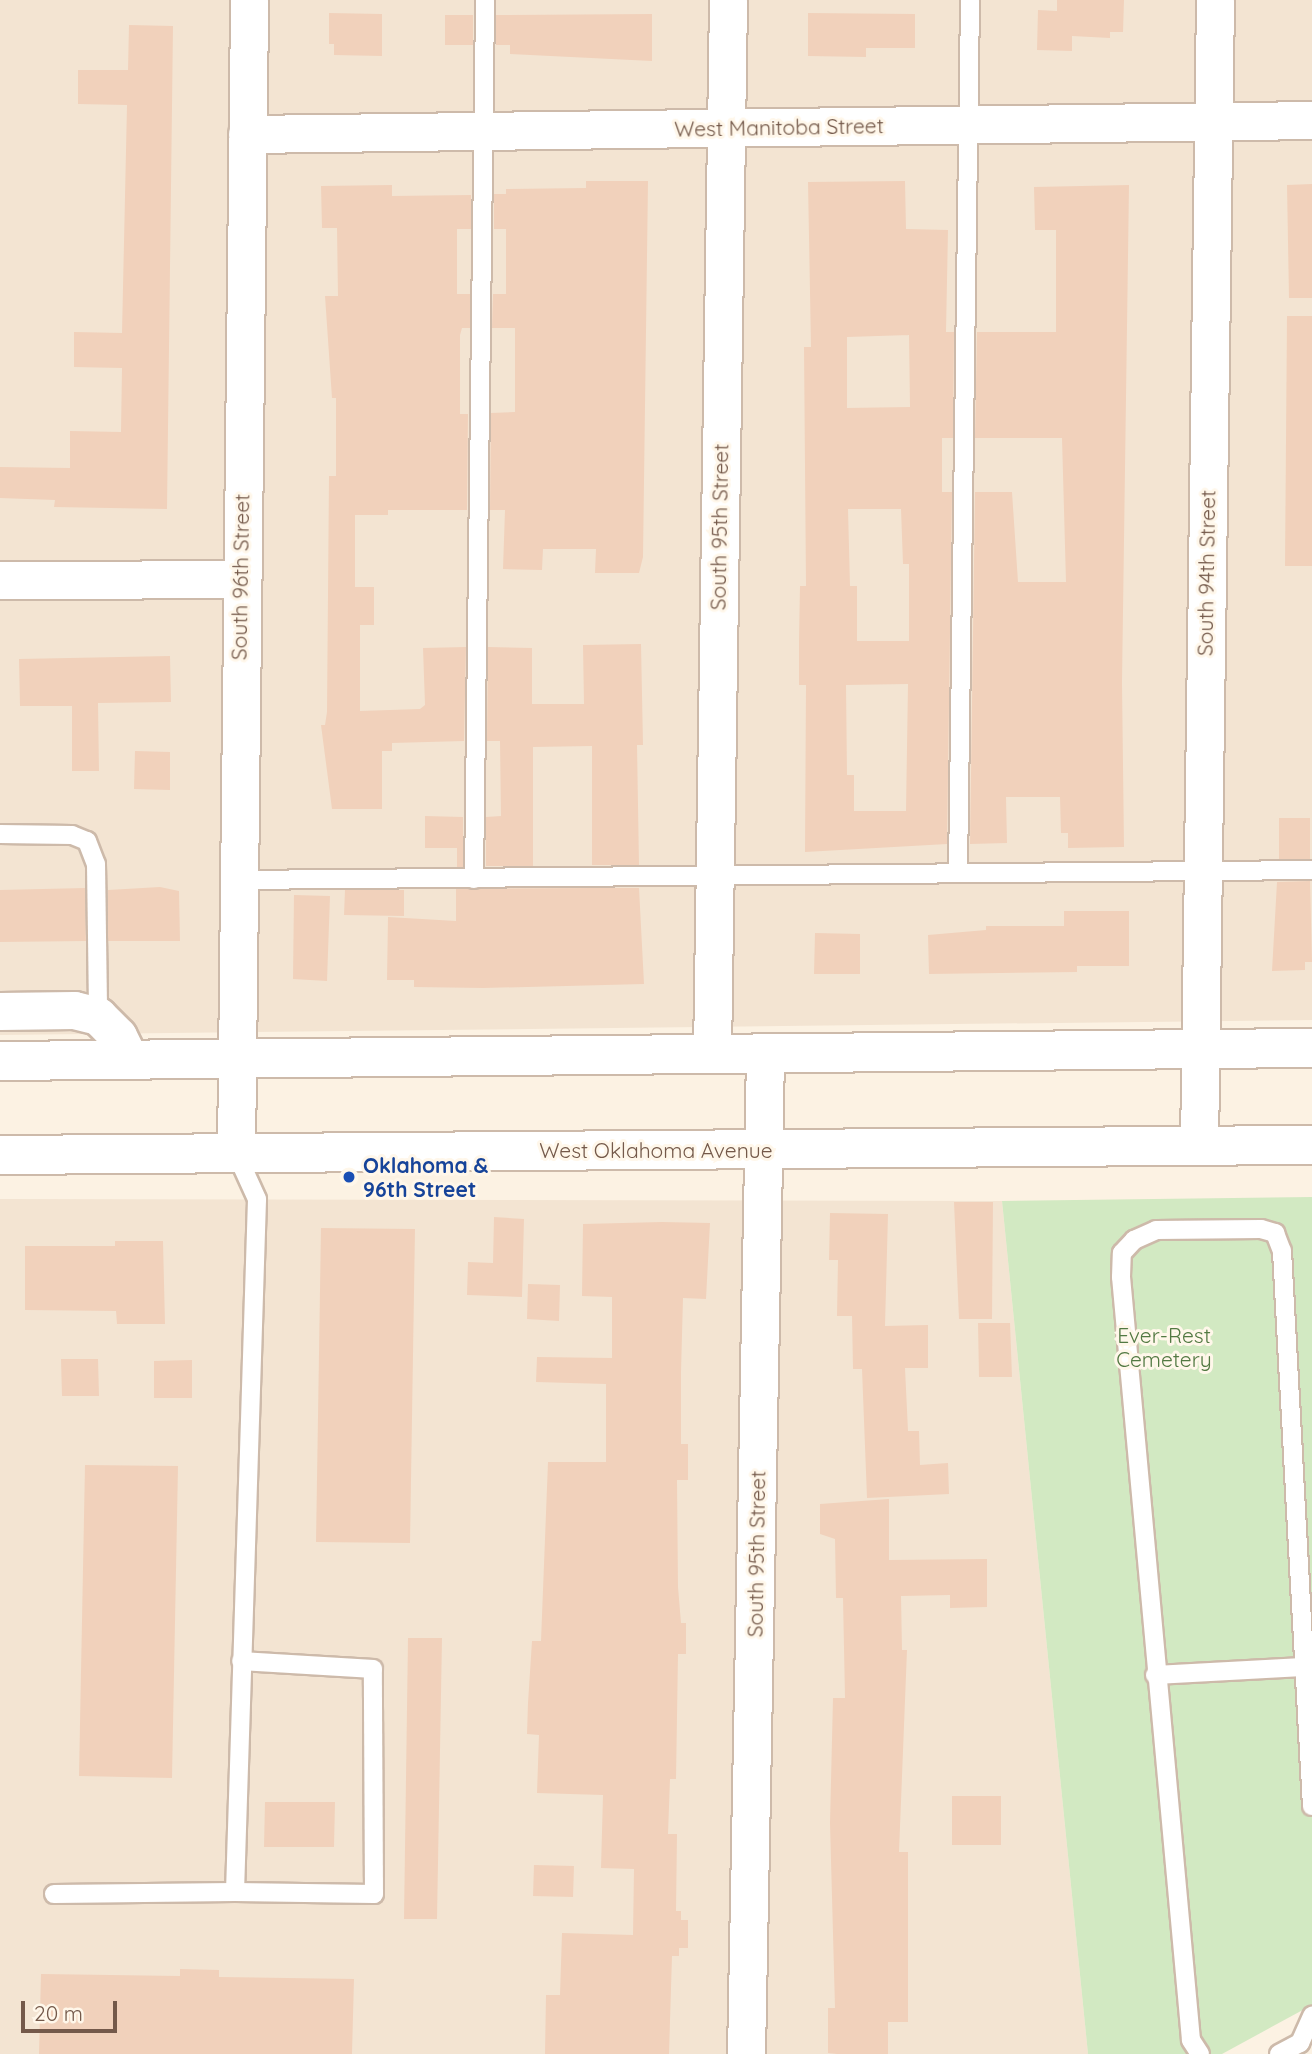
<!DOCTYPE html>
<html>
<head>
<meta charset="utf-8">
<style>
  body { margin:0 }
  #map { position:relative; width:1312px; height:2054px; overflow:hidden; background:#fcf2e3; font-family:Quicksand,sans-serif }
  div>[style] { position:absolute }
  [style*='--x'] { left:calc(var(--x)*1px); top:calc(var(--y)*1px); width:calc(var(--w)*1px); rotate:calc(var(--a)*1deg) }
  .residential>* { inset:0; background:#f3e4d2 }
  .green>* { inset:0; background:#d2e9c2 }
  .building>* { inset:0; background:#f1d1bb }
  .roads { filter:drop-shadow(2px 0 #cdbaaa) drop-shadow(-2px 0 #cdbaaa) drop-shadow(0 2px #cdbaaa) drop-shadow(0 -2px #cdbaaa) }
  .lane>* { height:18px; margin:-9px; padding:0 9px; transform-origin:9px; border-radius:9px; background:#fff }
  .street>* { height:37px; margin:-18.5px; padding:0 18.5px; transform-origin:18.5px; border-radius:18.5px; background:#fff }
  .secondary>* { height:38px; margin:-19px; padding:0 19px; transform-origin:19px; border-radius:19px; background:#fff }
  .dots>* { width:19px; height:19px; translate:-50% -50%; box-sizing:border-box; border:4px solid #fff7ea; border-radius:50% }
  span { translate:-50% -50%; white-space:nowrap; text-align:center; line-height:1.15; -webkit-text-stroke:6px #fff7ea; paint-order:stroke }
  .street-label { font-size:21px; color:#74594a }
  .transit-label { font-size:21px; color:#164399; font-weight:700 }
  .left { translate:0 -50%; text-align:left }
  .park-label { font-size:21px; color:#527942 }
  .scale { position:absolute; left:21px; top:2001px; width:96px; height:32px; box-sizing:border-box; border:4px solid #74594a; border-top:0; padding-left:9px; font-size:21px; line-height:24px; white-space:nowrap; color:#74594a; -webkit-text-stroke:5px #fff7ea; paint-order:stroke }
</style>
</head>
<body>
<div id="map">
  <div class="residential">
    <i style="clip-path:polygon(0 0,1312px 0,1312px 1020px,0 1035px)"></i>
    <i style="clip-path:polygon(0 1199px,1002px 1201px,1088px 2054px,0 2054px)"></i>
  </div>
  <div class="green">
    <i style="clip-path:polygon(1312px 1197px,1312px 2005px,1222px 2054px,1088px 2054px,1002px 1201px)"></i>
  </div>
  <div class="building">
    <i style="clip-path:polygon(1057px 0,1124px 0,1123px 32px,1110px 32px,1110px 38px,1072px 36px,1072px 51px,1037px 50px,1038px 10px,1057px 11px)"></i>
    <i style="clip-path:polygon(329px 13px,382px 14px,382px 56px,334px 55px,334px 44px,329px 44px)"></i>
    <i style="clip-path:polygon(808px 13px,915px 14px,915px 48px,866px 48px,866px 57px,808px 56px)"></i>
    <i style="clip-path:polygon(652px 14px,652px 61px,510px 54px,510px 45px,496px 45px,496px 15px)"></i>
    <i style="clip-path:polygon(445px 15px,473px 15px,473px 45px,445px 45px)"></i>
    <i style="clip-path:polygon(129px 25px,173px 26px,167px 509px,54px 507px,55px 500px,0 498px,0 467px,70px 468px,70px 431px,121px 432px,122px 368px,74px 367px,74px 332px,122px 333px,127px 105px,78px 104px,78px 70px,128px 70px)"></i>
    <i style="clip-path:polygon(586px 181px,648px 181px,643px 557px,639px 573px,595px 573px,596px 549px,543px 549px,542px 570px,503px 569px,505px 510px,490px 510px,491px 413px,515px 412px,515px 328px,492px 328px,493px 294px,506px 294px,506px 229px,494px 229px,494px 194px,506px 194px,506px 189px,586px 188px)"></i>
    <i style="clip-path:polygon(evenodd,905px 181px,906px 229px,948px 230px,946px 332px,954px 332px,953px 438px,942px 438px,942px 492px,952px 492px,947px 844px,805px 852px,806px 685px,799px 685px,799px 641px,800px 586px,806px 586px,804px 347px,811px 347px,808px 182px,905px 181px,909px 335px,910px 407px,847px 408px,847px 337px,909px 335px,905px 181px,848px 509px,901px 509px,903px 564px,909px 564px,909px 641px,857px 641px,857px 586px,850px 586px,848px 509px,905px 181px,908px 684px,906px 811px,854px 811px,854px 775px,847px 775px,846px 685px,908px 684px)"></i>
    <i style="clip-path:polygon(1312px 184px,1312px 298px,1289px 298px,1287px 185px)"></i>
    <i style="clip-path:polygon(392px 185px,392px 196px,471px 195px,471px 229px,457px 229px,457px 294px,470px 294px,470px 328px,462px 328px,460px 335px,460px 414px,468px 414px,467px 510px,388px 510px,388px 515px,355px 515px,355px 587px,374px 587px,374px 625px,360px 625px,360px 711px,420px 709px,425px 705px,423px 648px,466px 647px,464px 741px,392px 743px,392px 751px,382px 751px,382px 809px,332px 809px,321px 725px,325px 725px,327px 712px,329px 476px,336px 476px,336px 398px,332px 398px,325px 296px,338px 296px,337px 228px,322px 228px,321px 186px)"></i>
    <i style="clip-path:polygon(1129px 185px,1122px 683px,1124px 847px,1068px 848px,1068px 833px,1061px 833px,1060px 797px,1006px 797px,1007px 843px,970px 844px,975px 492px,1012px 492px,1018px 582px,1066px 582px,1062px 438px,975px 438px,977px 332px,1056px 332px,1056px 230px,1035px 230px,1034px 187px)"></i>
    <i style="clip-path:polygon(1287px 316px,1312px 316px,1312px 566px,1285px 566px)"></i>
    <i style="clip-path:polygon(641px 644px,643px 745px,637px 745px,639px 865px,592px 865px,592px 746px,533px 747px,533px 866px,486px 866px,486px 817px,501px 816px,500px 741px,487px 741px,488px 647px,532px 648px,532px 704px,584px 704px,583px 645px)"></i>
    <i style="clip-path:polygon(170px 656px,171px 702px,98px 703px,99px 771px,72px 771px,72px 706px,20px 706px,19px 659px)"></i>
    <i style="clip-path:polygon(135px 751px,170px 752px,170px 790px,134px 789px)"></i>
    <i style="clip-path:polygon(425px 816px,463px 817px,463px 867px,457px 867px,457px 848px,425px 848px)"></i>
    <i style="clip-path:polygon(1279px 818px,1310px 818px,1310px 859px,1279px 859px)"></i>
    <i style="clip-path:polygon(1310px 881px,1312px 962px,1305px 962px,1305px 970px,1272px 971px,1277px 882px)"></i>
    <i style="clip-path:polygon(160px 887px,179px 891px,180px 941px,108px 941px,108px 890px)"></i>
    <i style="clip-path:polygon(85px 888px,86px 941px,0 942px,0 890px)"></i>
    <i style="clip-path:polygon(593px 888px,639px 888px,644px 984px,483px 988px,414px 987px,414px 980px,387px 980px,388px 917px,456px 921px,456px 889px)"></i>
    <i style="clip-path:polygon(345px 890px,404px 890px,404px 916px,344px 915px)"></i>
    <i style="clip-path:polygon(294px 895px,330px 896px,327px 981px,293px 979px)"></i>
    <i style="clip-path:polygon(1064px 911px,1129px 911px,1129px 966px,1077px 966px,1077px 972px,929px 974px,928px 935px,986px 930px,986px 926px,1064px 926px)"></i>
    <i style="clip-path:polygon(815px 933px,860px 934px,860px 974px,814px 974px)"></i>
    <i style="clip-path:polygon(954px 1202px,993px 1202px,992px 1319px,959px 1319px)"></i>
    <i style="clip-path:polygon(830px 1213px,888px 1214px,885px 1326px,928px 1325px,928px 1368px,905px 1368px,908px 1431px,919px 1431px,920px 1465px,948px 1463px,949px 1494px,867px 1498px,862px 1369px,853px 1369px,852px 1316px,837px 1316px,838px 1260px,829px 1260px)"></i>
    <i style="clip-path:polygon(494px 1217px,524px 1219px,522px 1297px,467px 1295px,468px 1262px,493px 1263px)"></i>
    <i style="clip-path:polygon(662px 1222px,710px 1223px,706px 1299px,683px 1298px,681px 1372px,681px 1444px,688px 1444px,688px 1480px,677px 1480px,678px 1587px,681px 1623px,686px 1623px,686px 1654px,678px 1654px,676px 1779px,670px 1779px,668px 1834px,677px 1834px,676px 1911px,681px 1911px,681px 1920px,688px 1920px,688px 1948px,679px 1948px,679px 1956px,672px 1956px,669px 2054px,545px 2054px,546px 1995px,560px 1995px,562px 1933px,633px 1935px,634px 1869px,601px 1868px,603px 1795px,537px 1793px,539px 1735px,527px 1734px,528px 1703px,532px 1641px,541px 1641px,548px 1462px,606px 1462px,606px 1384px,536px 1382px,537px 1357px,612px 1358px,612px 1297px,582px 1296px,583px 1224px)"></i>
    <i style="clip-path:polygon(321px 1228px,415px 1229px,410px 1543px,316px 1542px)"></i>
    <i style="clip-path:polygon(115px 1241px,163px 1241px,165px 1324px,117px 1324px,116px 1311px,25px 1310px,25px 1246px,115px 1246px)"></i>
    <i style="clip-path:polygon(528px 1284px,560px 1285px,559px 1321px,527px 1319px)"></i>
    <i style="clip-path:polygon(978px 1323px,1010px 1323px,1012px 1377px,979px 1377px)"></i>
    <i style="clip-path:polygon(61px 1359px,98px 1359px,99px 1396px,62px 1396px)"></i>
    <i style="clip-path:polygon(192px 1360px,192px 1398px,154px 1398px,154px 1361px)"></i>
    <i style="clip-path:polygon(85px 1465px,178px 1466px,172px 1778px,79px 1776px)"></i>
    <i style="clip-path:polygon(889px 1499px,889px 1560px,987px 1559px,987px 1607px,950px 1608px,950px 1595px,901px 1596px,902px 1650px,907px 1650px,899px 1852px,908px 1852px,908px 2022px,888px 2022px,888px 2054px,837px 2054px,828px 2053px,828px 2008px,835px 2008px,830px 1823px,833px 1698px,845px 1698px,843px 1598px,836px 1598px,835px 1539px,820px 1534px,820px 1504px)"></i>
    <i style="clip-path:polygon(408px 1638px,442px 1638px,437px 1919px,404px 1919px)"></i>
    <i style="clip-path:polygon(952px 1796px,1001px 1796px,1001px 1845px,952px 1845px)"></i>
    <i style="clip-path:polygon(265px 1802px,335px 1802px,334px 1847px,264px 1847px)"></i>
    <i style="clip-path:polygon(534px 1865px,574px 1866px,573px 1897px,533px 1896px)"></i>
    <i style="clip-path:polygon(180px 1969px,219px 1970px,219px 1977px,354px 1979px,352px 2054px,39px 2054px,41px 1974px,180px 1976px)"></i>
  </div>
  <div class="roads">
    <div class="lane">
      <i style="--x:0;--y:834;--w:72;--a:0.8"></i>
      <i style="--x:72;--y:835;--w:16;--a:22"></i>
      <i style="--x:87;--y:841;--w:25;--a:69"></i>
      <i style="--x:96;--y:864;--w:152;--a:89.2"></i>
      <i style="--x:958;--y:871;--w:871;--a:-89.21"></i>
      <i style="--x:474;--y:879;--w:879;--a:-89.28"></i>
      <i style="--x:236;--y:880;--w:1076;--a:-0.53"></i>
      <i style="--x:1155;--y:1675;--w:148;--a:-3.1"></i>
      <i style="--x:235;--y:1892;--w:139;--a:0.8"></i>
      <i style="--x:374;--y:1894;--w:225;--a:-90.3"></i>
      <i style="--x:373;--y:1669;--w:132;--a:-176.5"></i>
      <i style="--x:54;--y:1894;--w:181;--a:-0.6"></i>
      <i style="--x:235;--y:1892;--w:693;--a:-88.18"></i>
      <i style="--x:257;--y:1199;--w:51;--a:-114.5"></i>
      <i style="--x:1200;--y:2054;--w:17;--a:-123"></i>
      <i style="--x:1191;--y:2040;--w:766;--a:-95.24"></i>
      <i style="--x:1121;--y:1277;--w:24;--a:-88"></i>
      <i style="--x:1122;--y:1253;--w:18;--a:-47"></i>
      <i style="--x:1134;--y:1240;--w:24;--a:-24"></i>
      <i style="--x:1156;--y:1230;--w:105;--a:-0.5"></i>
      <i style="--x:1261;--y:1229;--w:15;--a:16"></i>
      <i style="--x:1275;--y:1233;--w:19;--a:69"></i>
      <i style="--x:1282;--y:1251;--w:556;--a:86.91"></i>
      <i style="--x:1279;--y:2054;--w:24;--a:-28"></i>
      <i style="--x:1300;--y:2043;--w:30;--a:-66"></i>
    </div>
    <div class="street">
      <i style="--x:247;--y:134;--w:1065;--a:-0.75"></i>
      <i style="--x:0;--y:580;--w:240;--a:-0.2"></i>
      <i style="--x:0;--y:1011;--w:74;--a:-0.8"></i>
      <i style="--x:74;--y:1010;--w:25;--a:14"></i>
      <i style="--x:98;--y:1016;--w:28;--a:45"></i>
      <i style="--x:118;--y:1036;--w:25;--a:64"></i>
      <i style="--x:712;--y:1054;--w:1054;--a:-89.13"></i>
      <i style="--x:1199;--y:1146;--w:1146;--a:-89.2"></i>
      <i style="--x:236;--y:1153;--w:1153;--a:-89.35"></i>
      <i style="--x:746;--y:2054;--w:1001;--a:-88.91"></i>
    </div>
    <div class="secondary">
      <i style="--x:0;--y:1061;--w:1312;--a:-0.57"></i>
      <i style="--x:0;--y:1155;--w:1312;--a:-0.44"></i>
    </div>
  </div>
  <div class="dots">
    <i style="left:349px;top:1177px;background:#1a4fb4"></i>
  </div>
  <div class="street-label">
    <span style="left:779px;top:127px;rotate:-1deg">West Manitoba Street</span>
    <span style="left:719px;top:527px;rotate:-89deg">South 95th Street</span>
    <span style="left:1206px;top:573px;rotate:-89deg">South 94th Street</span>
    <span style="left:240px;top:577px;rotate:-89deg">South 96th Street</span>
    <span style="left:656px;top:1150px">West Oklahoma Avenue</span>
    <span style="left:756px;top:1554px;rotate:-89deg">South 95th Street</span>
  </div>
  <div class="transit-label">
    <span class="left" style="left:363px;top:1177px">Oklahoma &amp;<br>96th Street</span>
  </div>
  <div class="park-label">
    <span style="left:1164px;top:1347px">Ever-Rest<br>Cemetery</span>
  </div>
  <div class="scale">20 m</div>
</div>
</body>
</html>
